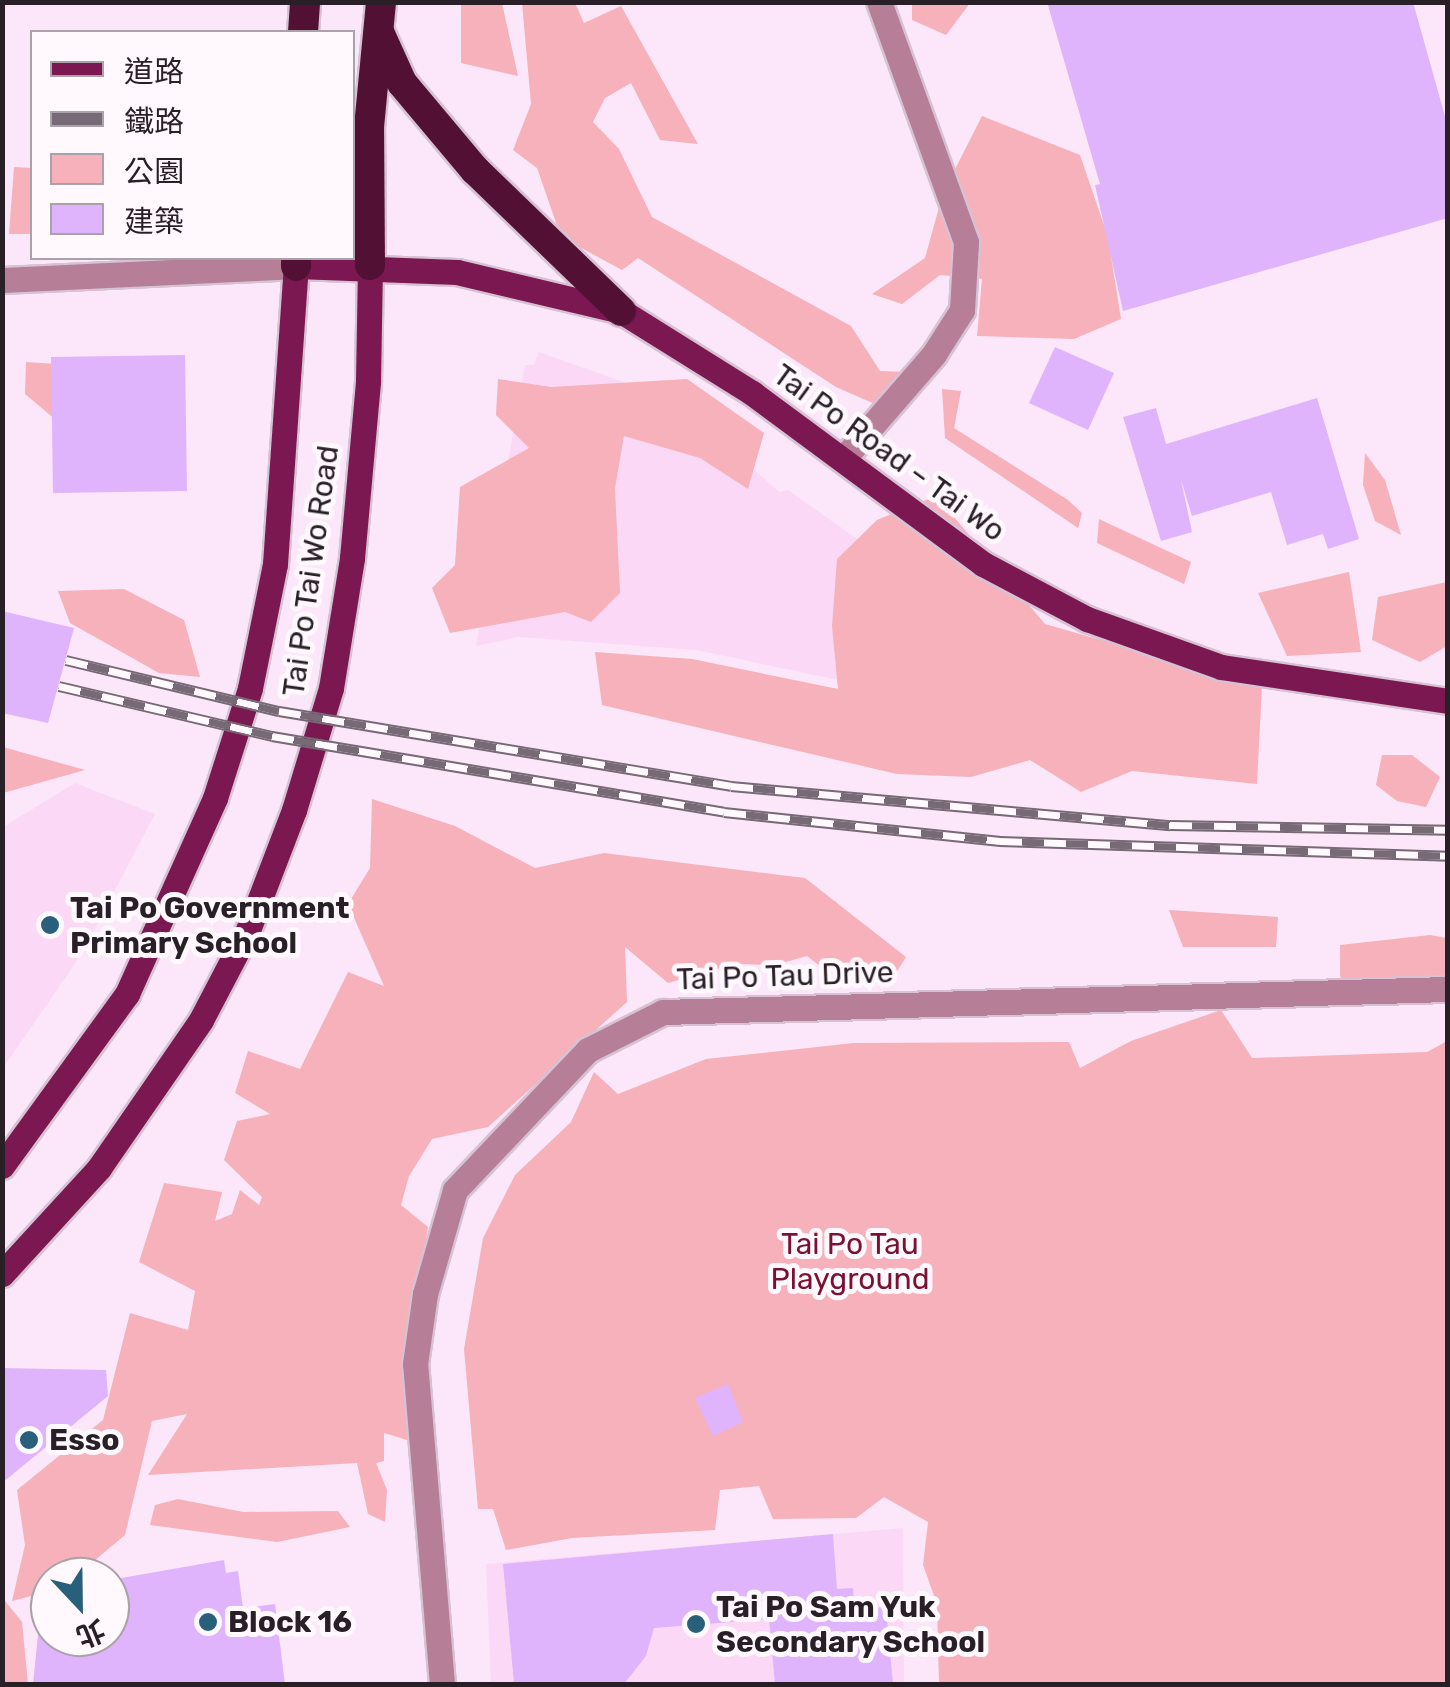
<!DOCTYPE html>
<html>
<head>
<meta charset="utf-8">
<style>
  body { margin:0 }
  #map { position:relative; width:1450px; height:1687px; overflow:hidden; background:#fce6f9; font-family:Rubik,"Noto Sans TC",sans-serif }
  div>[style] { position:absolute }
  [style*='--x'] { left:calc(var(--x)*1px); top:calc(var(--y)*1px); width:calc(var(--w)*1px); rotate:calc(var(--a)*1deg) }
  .built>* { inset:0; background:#fbd9f6 }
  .green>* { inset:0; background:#f6b1ba }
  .building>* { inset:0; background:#e0b4fd }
  .roads { filter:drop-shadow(2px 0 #d6c2d3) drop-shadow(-2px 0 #d6c2d3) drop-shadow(0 2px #d6c2d3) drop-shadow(0 -2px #d6c2d3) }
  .minor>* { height:25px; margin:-12.5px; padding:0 12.5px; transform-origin:12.5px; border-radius:12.5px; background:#b67e97 }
  .major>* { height:25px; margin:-12.5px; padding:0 12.5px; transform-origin:12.5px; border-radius:12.5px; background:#7b1751 }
  .highway>* { height:30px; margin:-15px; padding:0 15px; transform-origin:15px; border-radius:15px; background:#511034 }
  .rail>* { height:11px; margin-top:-5.5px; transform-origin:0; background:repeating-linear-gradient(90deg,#fff9fe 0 22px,#776975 0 44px); box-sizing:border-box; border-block:2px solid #776975 }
  .dots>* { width:28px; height:28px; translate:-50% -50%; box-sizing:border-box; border:5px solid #fff9fe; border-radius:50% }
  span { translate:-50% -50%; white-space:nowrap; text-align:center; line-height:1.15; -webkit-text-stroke:10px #fff9fe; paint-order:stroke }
  .street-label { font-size:30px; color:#291f27 }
  .poi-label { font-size:30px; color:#291f27; font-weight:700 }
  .left { translate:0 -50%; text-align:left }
  .park-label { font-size:30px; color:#7c1031 }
  .frame { position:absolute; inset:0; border:5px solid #291f27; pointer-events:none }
  .legend { position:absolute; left:30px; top:30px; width:325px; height:230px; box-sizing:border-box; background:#fff9fe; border:2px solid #a9a2a8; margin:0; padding:12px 18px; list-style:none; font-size:30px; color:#291f27 }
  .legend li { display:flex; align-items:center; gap:20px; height:50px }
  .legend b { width:50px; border:2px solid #a9a2a8 }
  .north { position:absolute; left:30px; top:1557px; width:100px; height:100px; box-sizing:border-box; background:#fff9fe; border:2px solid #a9a2a8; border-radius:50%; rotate:158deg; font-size:28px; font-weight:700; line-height:40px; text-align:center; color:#291f27 }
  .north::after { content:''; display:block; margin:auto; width:35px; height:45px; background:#285f7a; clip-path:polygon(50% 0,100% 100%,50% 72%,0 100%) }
</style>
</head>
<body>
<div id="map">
  <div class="built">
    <i style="clip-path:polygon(539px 352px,629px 384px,736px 453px,779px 492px,788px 490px,860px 541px,838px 680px,696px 650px,518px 637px,476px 646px,525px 365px,534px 365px)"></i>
    <i style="clip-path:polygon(75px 783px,155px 814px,81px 955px,3px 1068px,3px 827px)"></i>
    <i style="clip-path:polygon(903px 1528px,904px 1684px,491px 1684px,486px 1564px)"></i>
  </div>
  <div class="green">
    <i style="clip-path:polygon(461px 3px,502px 3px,518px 76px,461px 63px)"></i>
    <i style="clip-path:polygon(522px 3px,575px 3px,584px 23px,621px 6px,698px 144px,660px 140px,631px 83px,605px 98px,593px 122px,619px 149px,652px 217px,851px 326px,880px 371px,907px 372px,877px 405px,836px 387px,638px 258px,622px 270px,561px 237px,537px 168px,513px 150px,531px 104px)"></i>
    <i style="clip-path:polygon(912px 3px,912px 2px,970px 3px,946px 35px,912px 20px)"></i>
    <i style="clip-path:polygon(982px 116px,1080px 155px,1108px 237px,1121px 319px,1074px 339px,977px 336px,982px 279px,940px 275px,902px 304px,872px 294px,925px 258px,943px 193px)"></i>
    <i style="clip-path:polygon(14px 167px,32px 168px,32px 234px,9px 234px)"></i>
    <i style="clip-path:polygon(26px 362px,57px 364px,56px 420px,25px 394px)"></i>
    <i style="clip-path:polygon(498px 379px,551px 387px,687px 379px,764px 433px,748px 489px,700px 458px,624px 436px,615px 488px,620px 593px,591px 622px,565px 612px,450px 633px,432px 588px,455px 565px,460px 487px,529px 448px,496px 415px)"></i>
    <i style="clip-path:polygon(942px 389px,961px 391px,954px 428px,1068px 500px,1082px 513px,1078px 528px,945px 438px)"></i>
    <i style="clip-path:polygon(1365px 453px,1385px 480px,1401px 535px,1375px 521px,1363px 485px)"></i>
    <i style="clip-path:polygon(936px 496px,1045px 624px,1262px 686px,1257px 784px,1132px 771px,1081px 792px,1030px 760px,971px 777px,897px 774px,602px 705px,595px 652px,692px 659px,838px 689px,832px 626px,837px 559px,877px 520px)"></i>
    <i style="clip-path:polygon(1099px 519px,1191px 562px,1184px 584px,1097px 543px)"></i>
    <i style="clip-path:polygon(1349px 572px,1361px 652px,1287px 656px,1258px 593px)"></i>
    <i style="clip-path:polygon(1447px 582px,1447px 646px,1420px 662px,1372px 640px,1378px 597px)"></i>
    <i style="clip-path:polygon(124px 589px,184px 620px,200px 677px,159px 673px,70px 623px,58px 591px)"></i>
    <i style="clip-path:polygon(2px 747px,3px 747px,85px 770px,3px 793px)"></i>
    <i style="clip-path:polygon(1382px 755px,1412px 755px,1440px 777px,1426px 807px,1397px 801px,1376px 785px)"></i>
    <i style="clip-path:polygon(372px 799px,455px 826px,535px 868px,604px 853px,805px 878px,906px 957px,889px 984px,841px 982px,807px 956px,775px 965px,735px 964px,668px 983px,625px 947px,627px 1002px,488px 1127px,432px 1139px,409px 1176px,401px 1205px,428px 1227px,419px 1290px,417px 1443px,384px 1433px,384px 1461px,376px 1463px,387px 1490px,385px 1522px,368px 1514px,357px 1463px,148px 1475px,187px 1414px,152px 1421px,125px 1535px,75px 1577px,50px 1577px,50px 1591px,12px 1601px,25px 1545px,17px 1490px,103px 1420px,130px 1313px,188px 1330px,195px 1291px,139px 1262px,164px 1183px,222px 1192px,215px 1221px,232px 1214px,240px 1190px,259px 1205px,262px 1197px,224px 1160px,237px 1121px,270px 1114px,235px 1093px,248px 1051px,300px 1069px,348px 972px,384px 986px,348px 904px,370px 868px)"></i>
    <i style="clip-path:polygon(1169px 910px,1278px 917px,1276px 947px,1183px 947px)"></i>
    <i style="clip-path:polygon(1430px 935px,1447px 938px,1447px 992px,1350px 1002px,1340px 976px,1340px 945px)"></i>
    <i style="clip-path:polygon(1221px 1010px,1252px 1058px,1427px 1052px,1447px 1041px,1447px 1684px,939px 1684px,937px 1604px,923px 1565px,928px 1522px,884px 1497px,856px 1518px,773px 1519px,759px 1486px,720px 1490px,715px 1530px,572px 1538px,506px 1550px,493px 1509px,478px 1509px,464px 1349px,483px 1238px,515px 1175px,571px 1122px,594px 1072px,618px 1094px,706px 1059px,854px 1043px,1069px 1042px,1080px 1068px,1131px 1041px)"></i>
    <i style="clip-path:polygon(178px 1499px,243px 1512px,338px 1511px,350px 1527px,277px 1542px,150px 1525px,155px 1505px)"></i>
    <i style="clip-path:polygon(2px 1597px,22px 1622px,28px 1684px,3px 1684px)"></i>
  </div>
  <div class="building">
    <i style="clip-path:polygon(1047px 2px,1413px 2px,1448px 127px,1448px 218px,1123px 311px,1095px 185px,1100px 184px)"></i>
    <i style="clip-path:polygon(1055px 347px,1114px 373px,1088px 430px,1029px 403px)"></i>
    <i style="clip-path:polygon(185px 355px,187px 491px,53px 493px,51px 357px)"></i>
    <i style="clip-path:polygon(1317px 398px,1359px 539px,1328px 549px,1323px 534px,1287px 545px,1271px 492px,1192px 516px,1181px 480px,1192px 532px,1161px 541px,1123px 417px,1156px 408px,1166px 444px)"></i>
    <i style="clip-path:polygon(2px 611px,74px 628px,48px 723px,2px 713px)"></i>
    <i style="clip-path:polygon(2px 1368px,106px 1370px,108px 1396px,2px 1483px)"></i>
    <i style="clip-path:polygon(728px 1384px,743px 1422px,713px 1436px,695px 1398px)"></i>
    <i style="clip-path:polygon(833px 1534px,837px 1589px,853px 1588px,855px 1609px,886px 1607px,893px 1684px,775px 1684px,769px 1619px,654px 1628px,646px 1656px,624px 1684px,514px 1684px,503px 1564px)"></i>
    <i style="clip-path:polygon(224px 1560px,226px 1573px,238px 1571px,243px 1608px,275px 1604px,285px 1684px,33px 1684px,38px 1635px,110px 1637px,110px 1580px)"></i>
  </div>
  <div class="roads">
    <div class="minor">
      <i style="--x:2;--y:280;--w:294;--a:-2.7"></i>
      <i style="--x:844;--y:458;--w:138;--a:-49.1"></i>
      <i style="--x:934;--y:354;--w:52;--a:-57.5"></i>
      <i style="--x:962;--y:310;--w:68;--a:-86.6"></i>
      <i style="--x:966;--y:242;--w:255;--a:-109.9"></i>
      <i style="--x:442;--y:1684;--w:321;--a:-94.8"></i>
      <i style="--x:415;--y:1364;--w:71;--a:-81.9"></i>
      <i style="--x:425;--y:1294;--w:108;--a:-73.9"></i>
      <i style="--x:455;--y:1190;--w:193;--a:-46.5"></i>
      <i style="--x:588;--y:1050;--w:84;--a:-26.9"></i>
      <i style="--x:663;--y:1012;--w:785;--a:-1.68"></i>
    </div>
    <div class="major">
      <i style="--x:2;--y:1166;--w:213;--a:-54"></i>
      <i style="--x:127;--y:994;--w:215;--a:-65.8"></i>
      <i style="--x:215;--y:798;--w:115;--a:-72.3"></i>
      <i style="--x:250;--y:688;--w:126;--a:-78.6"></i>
      <i style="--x:275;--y:564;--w:299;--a:-86"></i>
      <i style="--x:296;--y:266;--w:161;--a:2.1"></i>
      <i style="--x:457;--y:272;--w:169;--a:13.4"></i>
      <i style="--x:621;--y:311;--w:155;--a:32"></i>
      <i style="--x:752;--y:393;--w:287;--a:36.5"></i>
      <i style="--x:983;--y:564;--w:118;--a:27.9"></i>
      <i style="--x:1087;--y:619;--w:142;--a:19.7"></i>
      <i style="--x:1221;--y:667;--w:230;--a:8.5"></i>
      <i style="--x:2;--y:1274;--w:144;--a:-47.5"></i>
      <i style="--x:99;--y:1168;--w:180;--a:-55.4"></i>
      <i style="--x:201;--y:1020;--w:102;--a:-62.4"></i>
      <i style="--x:248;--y:930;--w:129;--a:-69"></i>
      <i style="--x:294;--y:810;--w:127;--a:-73.1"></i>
      <i style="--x:331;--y:688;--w:132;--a:-80.8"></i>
      <i style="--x:352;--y:558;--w:178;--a:-84.8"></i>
      <i style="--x:368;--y:381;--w:116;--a:-89"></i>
    </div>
    <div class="highway">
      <i style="--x:303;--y:32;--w:30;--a:-86"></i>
      <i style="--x:379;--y:32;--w:56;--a:65.7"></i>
      <i style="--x:402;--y:83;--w:114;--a:50"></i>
      <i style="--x:475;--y:170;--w:203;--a:44"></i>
      <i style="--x:296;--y:258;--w:8;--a:90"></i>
      <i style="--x:370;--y:265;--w:138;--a:-90.4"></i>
      <i style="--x:369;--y:127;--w:126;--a:-84.5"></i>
    </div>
  </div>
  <div class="rail">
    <i style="--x:66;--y:660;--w:219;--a:13.5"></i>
    <i style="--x:279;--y:711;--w:458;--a:9.4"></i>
    <i style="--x:731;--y:786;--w:441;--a:5.1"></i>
    <i style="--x:1170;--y:825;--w:278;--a:1"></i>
    <i style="--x:59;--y:686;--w:219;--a:13.2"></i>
    <i style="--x:272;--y:736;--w:458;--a:9.5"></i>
    <i style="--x:724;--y:812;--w:278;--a:6"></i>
    <i style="--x:1000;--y:841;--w:448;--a:1.9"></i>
  </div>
  <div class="dots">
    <i style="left:50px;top:925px;background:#285f7a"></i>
    <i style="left:29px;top:1440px;background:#285f7a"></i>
    <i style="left:208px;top:1622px;background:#285f7a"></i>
    <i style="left:696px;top:1624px;background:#285f7a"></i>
  </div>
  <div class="street-label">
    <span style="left:889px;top:453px;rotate:36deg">Tai Po Road – Tai Wo</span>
    <span style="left:311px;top:571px;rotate:-82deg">Tai Po Tai Wo Road</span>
    <span style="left:785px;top:976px;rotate:-2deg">Tai Po Tau Drive</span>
  </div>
  <div class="poi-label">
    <span class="left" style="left:70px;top:925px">Tai Po Government<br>Primary School</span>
    <span class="left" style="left:49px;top:1440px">Esso</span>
    <span class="left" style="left:716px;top:1624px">Tai Po Sam Yuk<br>Secondary School</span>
    <span class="left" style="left:228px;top:1622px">Block 16</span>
  </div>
  <div class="park-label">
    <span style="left:850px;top:1261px">Tai Po Tau<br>Playground</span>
  </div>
  <div class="frame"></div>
  <ul class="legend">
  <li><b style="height:12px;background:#7b1751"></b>道路</li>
  <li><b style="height:12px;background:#776975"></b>鐵路</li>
  <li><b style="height:28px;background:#f6b1ba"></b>公園</li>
  <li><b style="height:28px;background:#e0b4fd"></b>建築</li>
  </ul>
  <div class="north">北</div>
</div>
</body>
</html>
